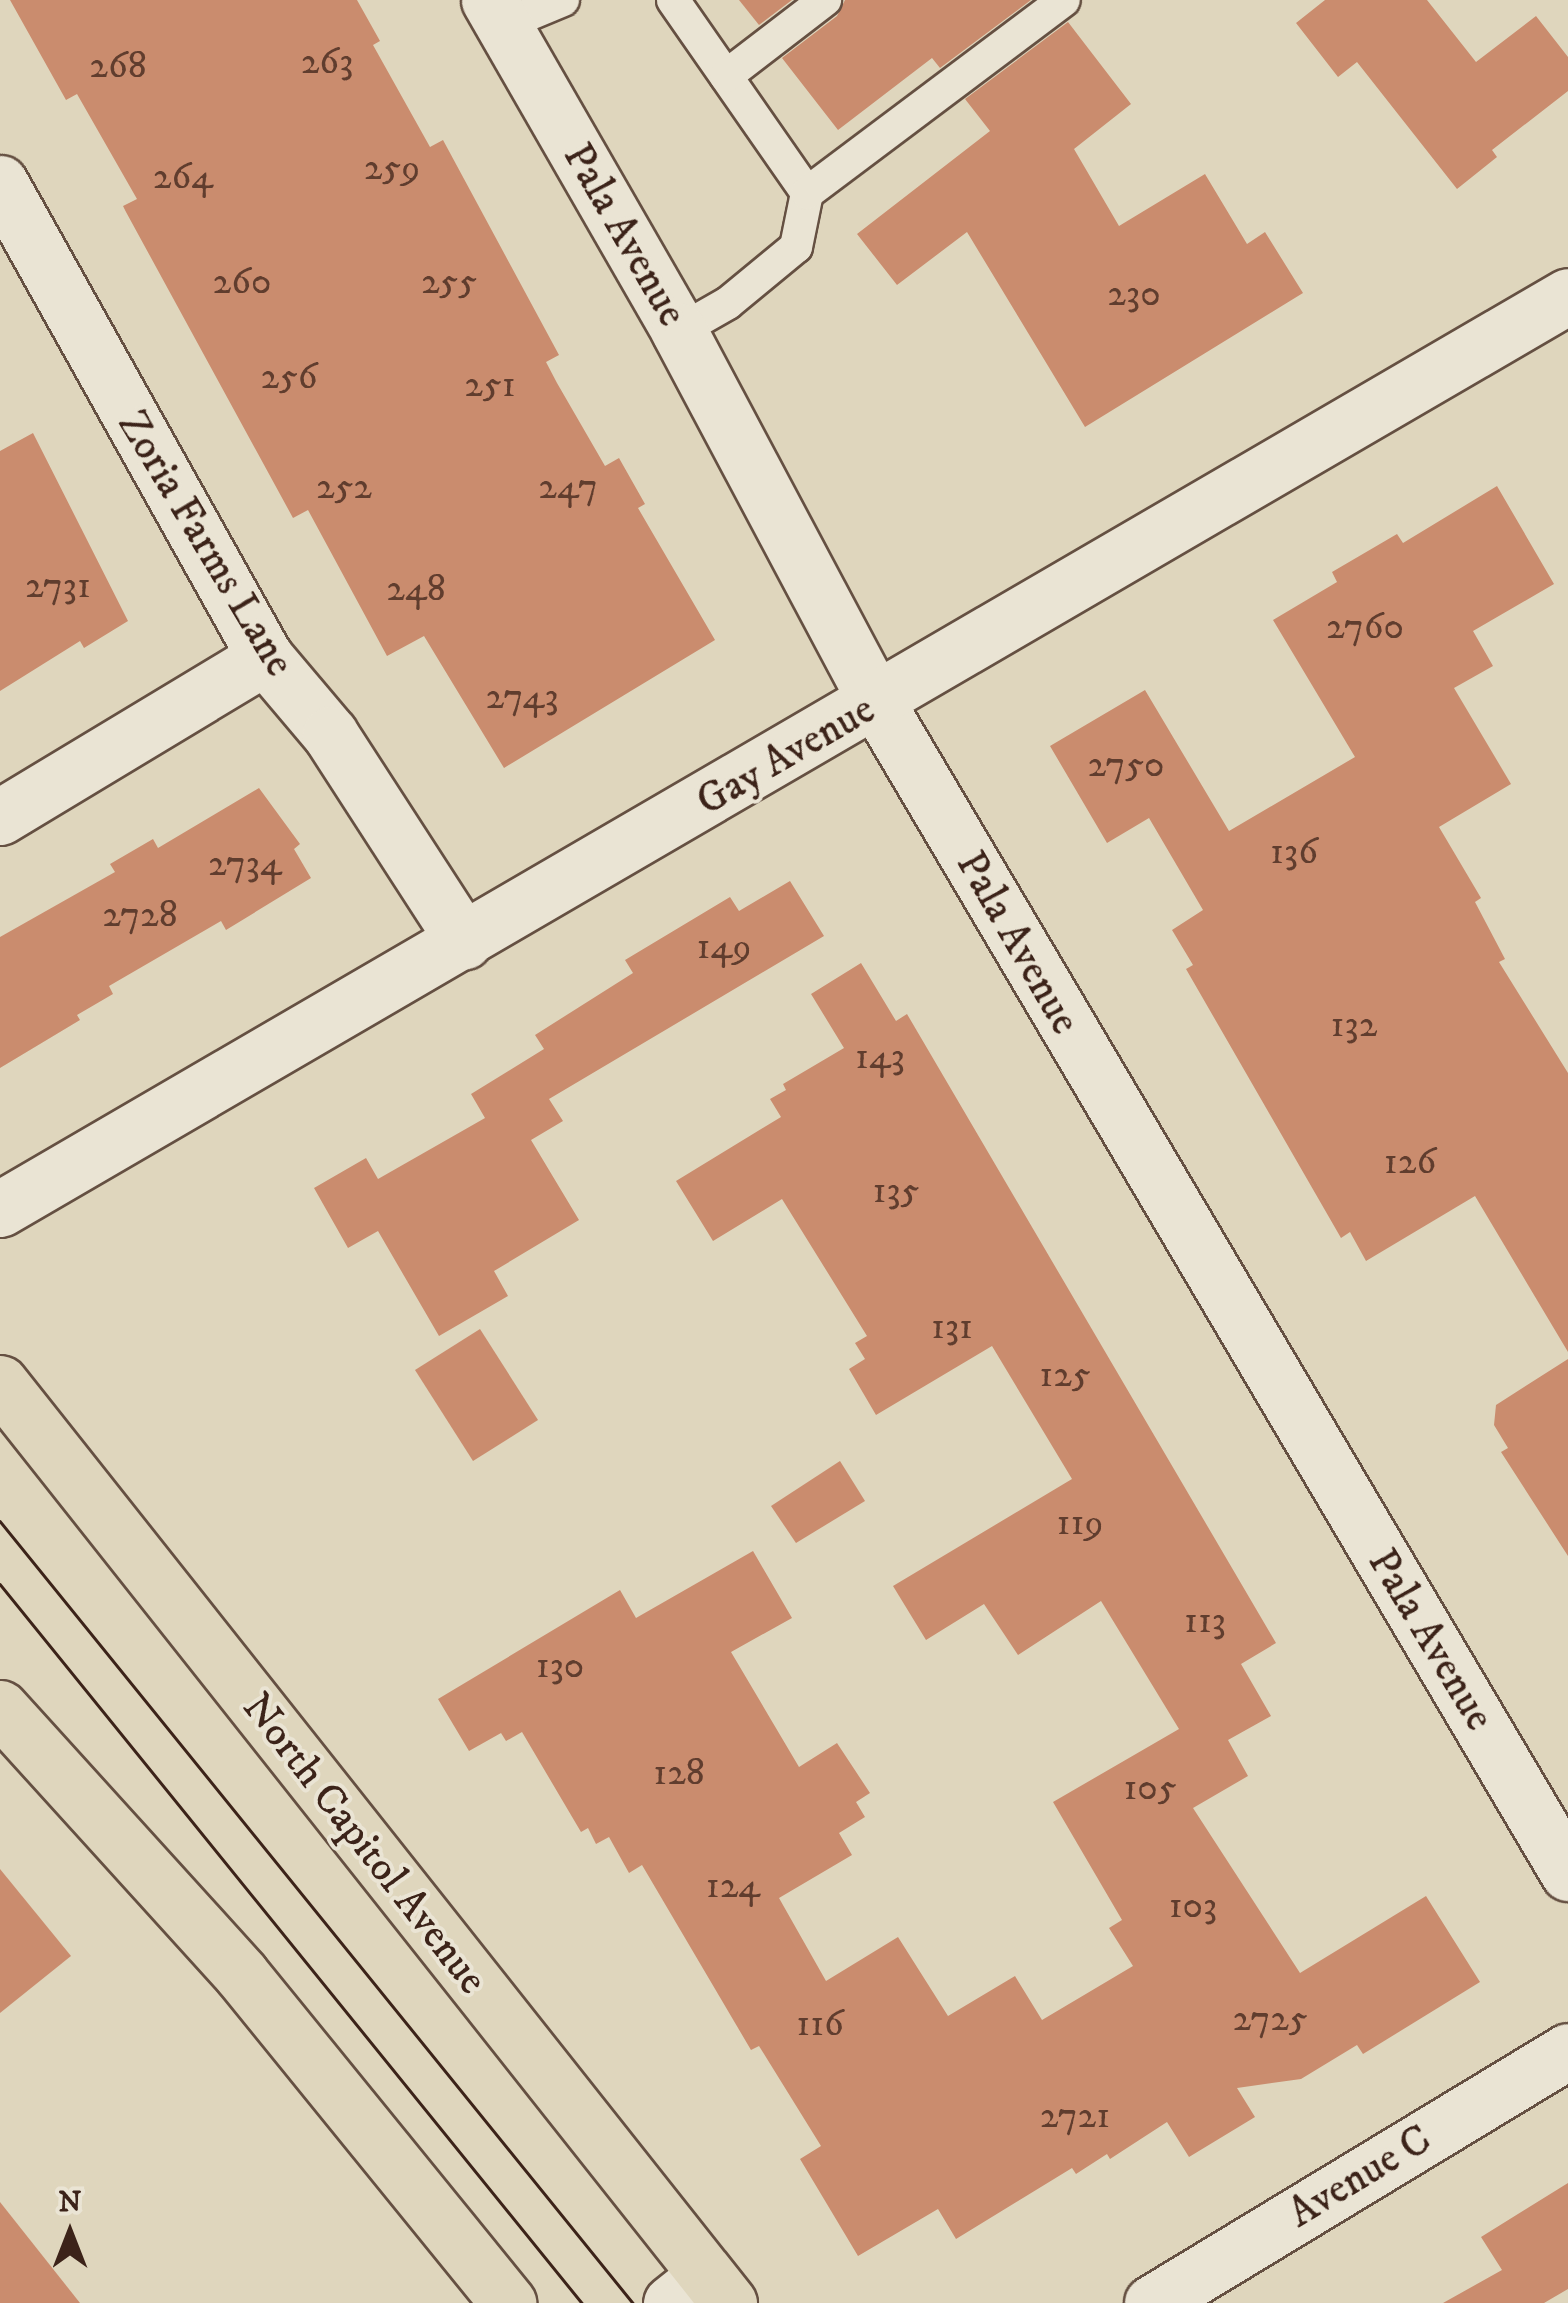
<!DOCTYPE html>
<html>
<head>
<meta charset="utf-8">
<style>
  body { margin:0 }
  #map { position:relative; width:1568px; height:2303px; overflow:hidden; background:#dfd6bd; font-family:"IM FELL DW Pica",serif }
  div>[style] { position:absolute }
  [style*='--x'] { left:calc(var(--x)*1px); top:calc(var(--y)*1px); width:calc(var(--w)*1px); rotate:calc(var(--a)*1deg) }
  .building>* { inset:0; background:#ca8c6e }
  .roads { filter:drop-shadow(2px 0 #655042) drop-shadow(-2px 0 #655042) drop-shadow(0 2px #655042) drop-shadow(0 -2px #655042) }
  .service>* { height:32px; margin:-16px; padding:0 16px; transform-origin:16px; border-radius:16px; background:#eae4d4 }
  .minor>* { height:55px; margin:-27.5px; padding:0 27.5px; transform-origin:27.5px; border-radius:27.5px; background:#eae4d4 }
  .primary>* { height:55px; margin:-27.5px; padding:0 27.5px; transform-origin:27.5px; border-radius:27.5px; background:#dfd6bd }
  .tram>* { height:2.5px; margin:-1.25px; padding:0 1.25px; transform-origin:1.25px; border-radius:1.25px; background:#3c2319 }
  span { translate:-50% -50%; white-space:nowrap; text-align:center; line-height:1.15; -webkit-text-stroke:8px #eae4d4; paint-order:stroke }
  .number-label { font-size:38px; color:#603d2e }
  .number-label span { -webkit-text-stroke-width:0 }
  .street-label { font-size:42px; color:#3c2319 }
  .north { position:absolute; left:20px; top:2183px; width:100px; height:100px; -webkit-text-stroke:8px #eae4d4; paint-order:stroke; rotate:0deg; font-size:28px; font-weight:700; line-height:40px; text-align:center; color:#3c2319 }
  .north::after { content:''; display:block; margin:auto; width:35px; height:45px; background:#3c2319; clip-path:polygon(50% 0,100% 100%,50% 72%,0 100%) }
</style>
</head>
<body>
<div id="map">
  <div class="building">
    <i style="clip-path:polygon(10px 0,357px 0,380px 41px,373px 45px,430px 147px,443px 140px,559px 355px,546px 362px,557px 383px,605px 466px,619px 458px,645px 504px,638px 508px,715px 640px,504px 768px,424px 636px,387px 656px,308px 510px,293px 518px,126px 212px,123px 206px,137px 199px,77px 94px,66px 100px)"></i>
    <i style="clip-path:polygon(739px 0,792px 0,759px 25px)"></i>
    <i style="clip-path:polygon(845px 0,1031px 0,940px 68px,932px 58px,838px 130px,782px 58px,837px 16px)"></i>
    <i style="clip-path:polygon(1325px 0,1427px 0,1476px 62px,1536px 16px,1568px 57px,1568px 91px,1492px 150px,1497px 157px,1457px 189px,1357px 62px,1338px 77px,1296px 23px)"></i>
    <i style="clip-path:polygon(1068px 22px,1131px 104px,1074px 149px,1119px 226px,1205px 174px,1247px 244px,1265px 232px,1303px 293px,1085px 427px,967px 232px,897px 285px,857px 234px,990px 131px,965px 99px)"></i>
    <i style="clip-path:polygon(33px 433px,128px 621px,84px 648px,80px 641px,0 691px,0 451px)"></i>
    <i style="clip-path:polygon(1497px 486px,1554px 584px,1473px 631px,1493px 666px,1454px 688px,1511px 784px,1439px 827px,1481px 898px,1475px 902px,1505px 959px,1499px 962px,1568px 1073px,1568px 1352px,1475px 1196px,1366px 1261px,1350px 1232px,1341px 1238px,1186px 969px,1193px 965px,1172px 930px,1203px 910px,1149px 818px,1107px 843px,1050px 746px,1145px 690px,1229px 831px,1355px 757px,1273px 620px,1337px 582px,1332px 572px,1397px 534px,1403px 543px)"></i>
    <i style="clip-path:polygon(259px 788px,300px 844px,294px 849px,311px 878px,226px 930px,221px 921px,109px 986px,113px 994px,77px 1015px,80px 1020px,0 1068px,0 937px,115px 872px,110px 864px,153px 839px,158px 848px)"></i>
    <i style="clip-path:polygon(790px 881px,824px 936px,549px 1099px,563px 1121px,531px 1140px,579px 1220px,494px 1271px,508px 1296px,439px 1336px,378px 1231px,348px 1248px,314px 1188px,366px 1158px,378px 1179px,485px 1118px,471px 1094px,544px 1049px,535px 1035px,633px 973px,625px 960px,730px 897px,739px 911px)"></i>
    <i style="clip-path:polygon(861px 963px,896px 1021px,907px 1014px,1276px 1643px,1241px 1664px,1271px 1716px,1228px 1740px,1248px 1776px,1193px 1808px,1300px 1973px,1426px 1896px,1480px 1982px,1363px 2054px,1357px 2045px,1301px 2079px,1237px 2088px,1255px 2117px,1189px 2157px,1167px 2122px,1110px 2159px,1107px 2154px,1076px 2174px,1072px 2168px,956px 2239px,938px 2209px,858px 2256px,800px 2159px,821px 2146px,759px 2046px,751px 2050px,642px 1865px,629px 1873px,609px 1837px,596px 1844px,588px 1828px,581px 1832px,522px 1732px,506px 1741px,501px 1733px,469px 1751px,438px 1699px,620px 1590px,636px 1618px,753px 1551px,792px 1618px,731px 1652px,799px 1767px,837px 1743px,870px 1793px,856px 1802px,865px 1817px,839px 1833px,852px 1855px,779px 1898px,826px 1981px,898px 1937px,948px 2016px,1015px 1976px,1042px 2020px,1133px 1966px,1109px 1928px,1122px 1920px,1053px 1802px,1179px 1729px,1101px 1601px,1018px 1655px,984px 1604px,926px 1640px,893px 1586px,1072px 1479px,992px 1346px,876px 1415px,849px 1369px,865px 1359px,855px 1343px,867px 1336px,782px 1199px,713px 1241px,676px 1181px,781px 1117px,770px 1099px,786px 1090px,783px 1084px,844px 1048px,811px 994px)"></i>
    <i style="clip-path:polygon(480px 1329px,538px 1420px,473px 1461px,415px 1370px)"></i>
    <i style="clip-path:polygon(1568px 1359px,1568px 1556px,1501px 1452px,1508px 1448px,1494px 1425px,1496px 1405px)"></i>
    <i style="clip-path:polygon(840px 1461px,865px 1501px,796px 1543px,771px 1506px)"></i>
    <i style="clip-path:polygon(0 1869px,71px 1956px,0 2013px)"></i>
    <i style="clip-path:polygon(1568px 2183px,1568px 2289px,1544px 2303px,1443px 2303px,1502px 2270px,1481px 2237px)"></i>
    <i style="clip-path:polygon(0 2202px,80px 2303px,0 2303px)"></i>
  </div>
  <div class="roads">
    <div class="service">
      <i style="--x:673;--y:0;--w:235;--a:55.2"></i>
      <i style="--x:503;--y:25;--w:65;--a:-22.6"></i>
      <i style="--x:726;--y:76;--w:125;--a:-37.5"></i>
      <i style="--x:679;--y:331;--w:56;--a:-29.7"></i>
      <i style="--x:728;--y:303;--w:88;--a:-39.5"></i>
      <i style="--x:796;--y:247;--w:55;--a:-78.5"></i>
      <i style="--x:807;--y:193;--w:321;--a:-36.9"></i>
    </div>
    <div class="minor">
      <i style="--x:489;--y:0;--w:382;--a:60.1"></i>
      <i style="--x:679;--y:331;--w:421;--a:62"></i>
      <i style="--x:877;--y:703;--w:1359;--a:59.43"></i>
      <i style="--x:0;--y:183;--w:543;--a:60.79"></i>
      <i style="--x:265;--y:657;--w:101;--a:49.8"></i>
      <i style="--x:330;--y:734;--w:247;--a:57.1"></i>
      <i style="--x:0;--y:817;--w:310;--a:-31.1"></i>
      <i style="--x:0;--y:1209;--w:1814;--a:-30.21"></i>
      <i style="--x:671;--y:2303;--w:43;--a:-38.5"></i>
      <i style="--x:1152;--y:2303;--w:486;--a:-31.2"></i>
    </div>
    <div class="primary">
      <i style="--x:0;--y:1383;--w:1174;--a:51.61"></i>
      <i style="--x:0;--y:1708;--w:359;--a:47.8"></i>
      <i style="--x:241;--y:1974;--w:424;--a:50.9"></i>
    </div>
  </div>
  <div class="tram">
    <i style="--x:0;--y:1521;--w:1006;--a:51.01"></i>
    <i style="--x:0;--y:1584;--w:925;--a:51.01"></i>
  </div>
  <div class="number-label">
    <span style="left:327px;top:63px">263</span>
    <span style="left:118px;top:67px">268</span>
    <span style="left:392px;top:169px">259</span>
    <span style="left:183px;top:178px">264</span>
    <span style="left:242px;top:283px">260</span>
    <span style="left:449px;top:283px">255</span>
    <span style="left:1134px;top:295px">230</span>
    <span style="left:289px;top:378px">256</span>
    <span style="left:490px;top:386px">251</span>
    <span style="left:344px;top:488px">252</span>
    <span style="left:568px;top:488px">247</span>
    <span style="left:58px;top:587px">2731</span>
    <span style="left:416px;top:590px">248</span>
    <span style="left:1365px;top:628px">2760</span>
    <span style="left:522px;top:698px">2743</span>
    <span style="left:1126px;top:766px">2750</span>
    <span style="left:1294px;top:853px">136</span>
    <span style="left:245px;top:865px">2734</span>
    <span style="left:140px;top:916px">2728</span>
    <span style="left:724px;top:948px">149</span>
    <span style="left:1354px;top:1026px">132</span>
    <span style="left:880px;top:1058px">143</span>
    <span style="left:1410px;top:1163px">126</span>
    <span style="left:896px;top:1192px">135</span>
    <span style="left:952px;top:1328px">131</span>
    <span style="left:1065px;top:1376px">125</span>
    <span style="left:1080px;top:1524px">119</span>
    <span style="left:1205px;top:1622px">113</span>
    <span style="left:560px;top:1667px">130</span>
    <span style="left:679px;top:1774px">128</span>
    <span style="left:1150px;top:1789px">105</span>
    <span style="left:733px;top:1887px">124</span>
    <span style="left:1193px;top:1907px">103</span>
    <span style="left:1270px;top:2020px">2725</span>
    <span style="left:820px;top:2025px">116</span>
    <span style="left:1075px;top:2117px">2721</span>
  </div>
  <div class="street-label">
    <span style="left:624px;top:235px;rotate:60deg">Pala Avenue</span>
    <span style="left:205px;top:544px;rotate:59deg">Zoria Farms Lane</span>
    <span style="left:786px;top:756px;rotate:-30deg">Gay Avenue</span>
    <span style="left:1017px;top:943px;rotate:60deg">Pala Avenue</span>
    <span style="left:1430px;top:1640px;rotate:59deg">Pala Avenue</span>
    <span style="left:364px;top:1844px;rotate:52deg">North Capitol Avenue</span>
    <span style="left:1360px;top:2177px;rotate:-31deg">Avenue C</span>
  </div>
  <div class="north">N</div>
</div>
</body>
</html>
